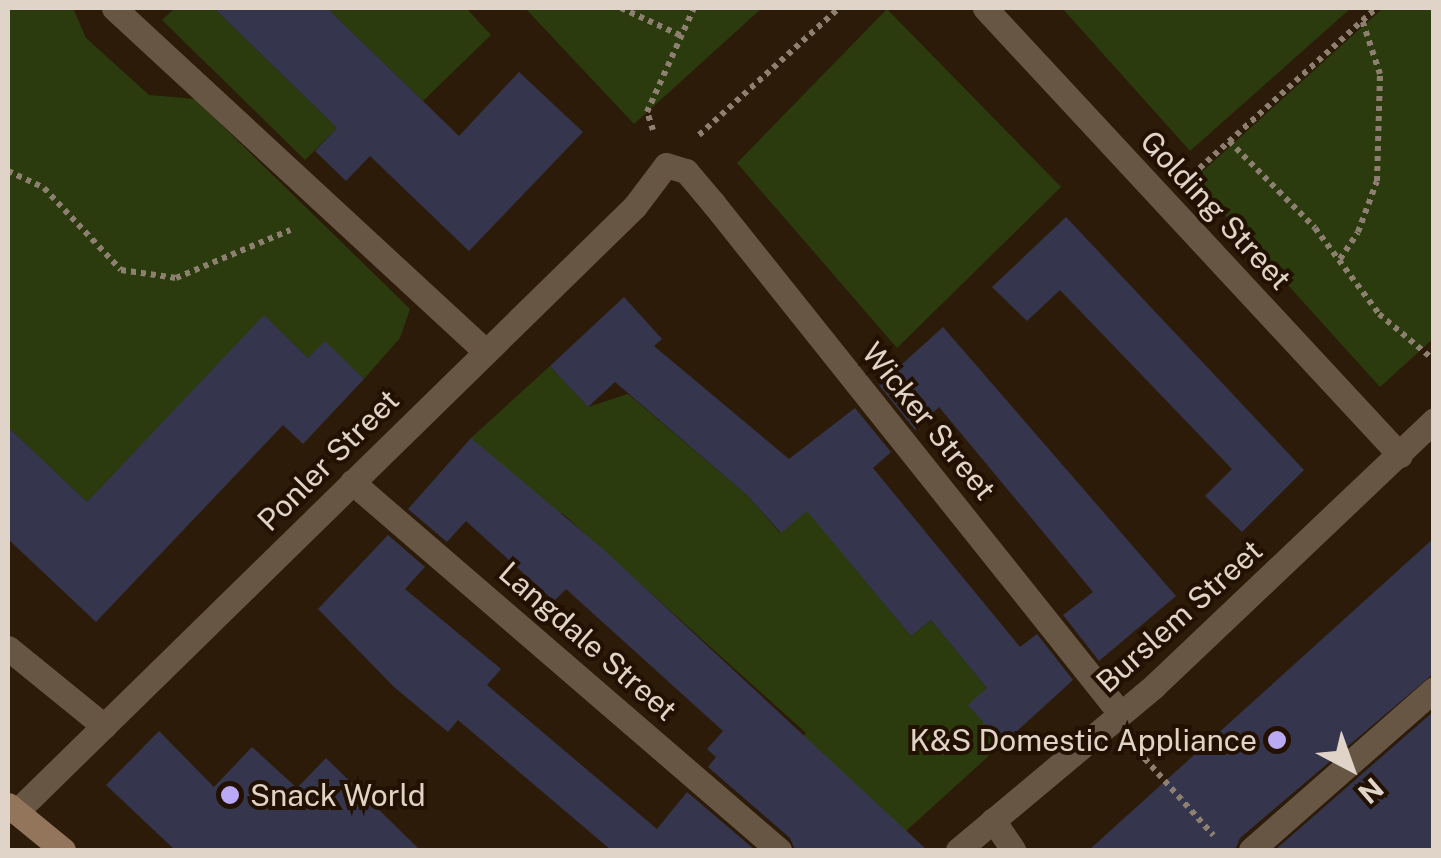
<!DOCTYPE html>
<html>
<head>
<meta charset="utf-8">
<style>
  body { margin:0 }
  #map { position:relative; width:1441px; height:858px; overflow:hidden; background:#2c1b08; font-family:"Public Sans",sans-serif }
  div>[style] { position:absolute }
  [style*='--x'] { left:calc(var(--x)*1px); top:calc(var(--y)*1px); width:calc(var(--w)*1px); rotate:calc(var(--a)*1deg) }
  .green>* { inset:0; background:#2b3b0e }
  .building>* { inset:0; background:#35364e }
  .path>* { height:6px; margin-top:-3px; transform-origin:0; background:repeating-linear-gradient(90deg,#8e8071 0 5px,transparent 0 10px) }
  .lane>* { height:25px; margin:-12.5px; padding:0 12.5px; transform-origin:12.5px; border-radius:12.5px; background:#685645 }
  .street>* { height:25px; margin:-12.5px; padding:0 12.5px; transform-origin:12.5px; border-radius:12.5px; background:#685645 }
  .secondary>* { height:25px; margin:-12.5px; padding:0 12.5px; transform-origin:12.5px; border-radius:12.5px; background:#92755a }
  .dots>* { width:28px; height:28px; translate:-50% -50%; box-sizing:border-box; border:5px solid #221101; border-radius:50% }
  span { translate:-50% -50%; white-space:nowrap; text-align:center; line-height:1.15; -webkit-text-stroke:8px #221101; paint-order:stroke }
  .street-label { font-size:30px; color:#e0d4c9 }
  .poi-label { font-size:30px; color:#e0d4c9 }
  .right { translate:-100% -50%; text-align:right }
  .left { translate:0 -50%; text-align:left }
  .frame { position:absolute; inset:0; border:10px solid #e0d4c9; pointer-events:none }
  .north { position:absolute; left:1301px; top:718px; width:100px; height:100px; -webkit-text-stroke:8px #221101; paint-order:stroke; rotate:139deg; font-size:28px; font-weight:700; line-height:40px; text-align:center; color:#e0d4c9 }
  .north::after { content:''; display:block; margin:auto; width:35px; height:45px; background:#e0d4c9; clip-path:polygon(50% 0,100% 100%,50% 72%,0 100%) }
</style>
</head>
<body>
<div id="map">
  <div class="green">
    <i style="clip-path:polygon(8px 8px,73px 8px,86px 38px,149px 95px,195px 99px,410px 309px,400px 338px,364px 379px,325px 342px,308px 358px,264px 316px,87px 502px,8px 427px)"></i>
    <i style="clip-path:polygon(175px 8px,214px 8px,337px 128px,305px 160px,162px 20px)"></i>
    <i style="clip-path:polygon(327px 8px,466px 8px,491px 35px,423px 101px)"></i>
    <i style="clip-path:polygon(525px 8px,762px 8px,634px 124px)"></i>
    <i style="clip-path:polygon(1062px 8px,1351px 8px,1190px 151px)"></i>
    <i style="clip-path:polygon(1383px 8px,1433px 8px,1434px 338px,1380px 387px,1193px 180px)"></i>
    <i style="clip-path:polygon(887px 9px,1061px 187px,897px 348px,737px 163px)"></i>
    <i style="clip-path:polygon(550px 366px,588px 407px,628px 394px,748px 496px,780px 533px,829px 492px,848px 560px,911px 636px,931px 620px,987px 688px,1003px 743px,906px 831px,795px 746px,806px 733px,562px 513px,546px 528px,471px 438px)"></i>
  </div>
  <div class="building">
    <i style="clip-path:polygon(214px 8px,327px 8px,459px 136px,519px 72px,583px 132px,469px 251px,370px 156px,346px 181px,315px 151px,337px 128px)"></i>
    <i style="clip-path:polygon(1066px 217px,1304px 470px,1242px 532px,1205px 496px,1232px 469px,1060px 290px,1027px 321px,992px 287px)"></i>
    <i style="clip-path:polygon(624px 297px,662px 339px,654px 346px,789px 459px,855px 408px,891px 452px,873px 468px,1020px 647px,1037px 634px,1073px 680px,1003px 744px,968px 705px,987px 688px,931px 620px,911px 636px,807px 511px,781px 533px,748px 496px,615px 382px,588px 407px,550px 366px)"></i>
    <i style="clip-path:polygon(264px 315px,308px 358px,325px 341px,364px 379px,303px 444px,283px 425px,96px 622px,8px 539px,8px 427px,87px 502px)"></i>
    <i style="clip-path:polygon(943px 327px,1176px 596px,1099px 661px,1063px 615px,1093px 592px,939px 407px,915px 430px,879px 385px)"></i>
    <i style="clip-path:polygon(471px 438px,602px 548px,927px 850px,795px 850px,790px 838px,708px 767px,716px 757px,707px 749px,723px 731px,566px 589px,554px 601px,466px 521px,447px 542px,408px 509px)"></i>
    <i style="clip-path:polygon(388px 535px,425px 567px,405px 589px,501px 669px,487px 685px,657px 829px,687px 792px,755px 850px,611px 850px,458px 720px,448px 732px,394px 687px,318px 609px)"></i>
    <i style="clip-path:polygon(1434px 538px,1434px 673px,1240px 838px,1235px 850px,1089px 850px)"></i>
    <i style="clip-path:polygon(1434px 711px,1434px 850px,1275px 850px)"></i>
    <i style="clip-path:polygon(159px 731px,214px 787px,252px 747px,297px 788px,326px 758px,420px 850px,175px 850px,106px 785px)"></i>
  </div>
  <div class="path">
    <i style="--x:621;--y:8;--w:67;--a:24.7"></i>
    <i style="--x:653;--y:130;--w:19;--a:-108"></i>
    <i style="--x:647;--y:112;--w:114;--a:-65.7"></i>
    <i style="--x:699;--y:135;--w:189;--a:-42.2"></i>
    <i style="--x:1229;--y:141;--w:122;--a:45.3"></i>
    <i style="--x:1315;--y:228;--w:107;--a:53.3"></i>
    <i style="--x:1379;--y:314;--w:72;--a:39.9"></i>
    <i style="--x:8;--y:171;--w:40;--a:25"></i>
    <i style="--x:44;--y:188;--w:112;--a:46.8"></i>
    <i style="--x:121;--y:270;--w:56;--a:8.3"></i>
    <i style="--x:176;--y:278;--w:124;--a:-22.8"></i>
    <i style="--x:1192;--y:175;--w:248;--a:-42.2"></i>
    <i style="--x:1340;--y:259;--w:32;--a:-56"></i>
    <i style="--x:1358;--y:232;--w:54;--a:-69.6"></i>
    <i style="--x:1377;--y:181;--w:107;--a:-88.4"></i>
    <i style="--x:1380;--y:74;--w:57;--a:-108.4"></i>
    <i style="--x:1138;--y:751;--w:113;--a:48.2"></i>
  </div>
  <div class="lane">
    <i style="--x:352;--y:482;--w:564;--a:40.76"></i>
  </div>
  <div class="street">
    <i style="--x:114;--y:8;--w:505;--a:42.75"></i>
    <i style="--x:985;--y:8;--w:610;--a:47.13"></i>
    <i style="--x:8;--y:648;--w:124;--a:39.1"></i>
    <i style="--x:16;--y:812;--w:866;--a:-44.39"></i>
    <i style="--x:635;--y:206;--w:51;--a:-52.9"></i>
    <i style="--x:666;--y:165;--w:21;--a:17"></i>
    <i style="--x:686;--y:171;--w:42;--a:49.8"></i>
    <i style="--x:713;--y:203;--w:652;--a:51.41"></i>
    <i style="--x:993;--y:820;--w:36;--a:56"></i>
    <i style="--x:958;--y:850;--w:256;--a:-39.9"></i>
    <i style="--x:1154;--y:686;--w:386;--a:-43.5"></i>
    <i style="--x:1251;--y:850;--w:244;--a:-41.3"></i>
  </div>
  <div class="secondary">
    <i style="--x:8;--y:805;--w:71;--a:39.3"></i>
  </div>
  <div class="dots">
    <i style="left:1277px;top:740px;background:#baaaf6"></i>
    <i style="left:230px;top:795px;background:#baaaf6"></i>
  </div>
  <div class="street-label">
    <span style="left:1216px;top:210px;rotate:47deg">Golding Street</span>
    <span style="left:929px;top:421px;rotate:51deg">Wicker Street</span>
    <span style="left:328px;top:460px;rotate:-45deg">Ponler Street</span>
    <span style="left:1179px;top:616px;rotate:-42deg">Burslem Street</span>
    <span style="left:588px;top:641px;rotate:41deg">Langdale Street</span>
  </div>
  <div class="poi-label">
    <span class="right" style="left:1257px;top:740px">K&amp;S Domestic Appliance</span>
    <span class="left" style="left:250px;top:795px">Snack World</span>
  </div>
  <div class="frame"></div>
  <div class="north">N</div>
</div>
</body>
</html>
